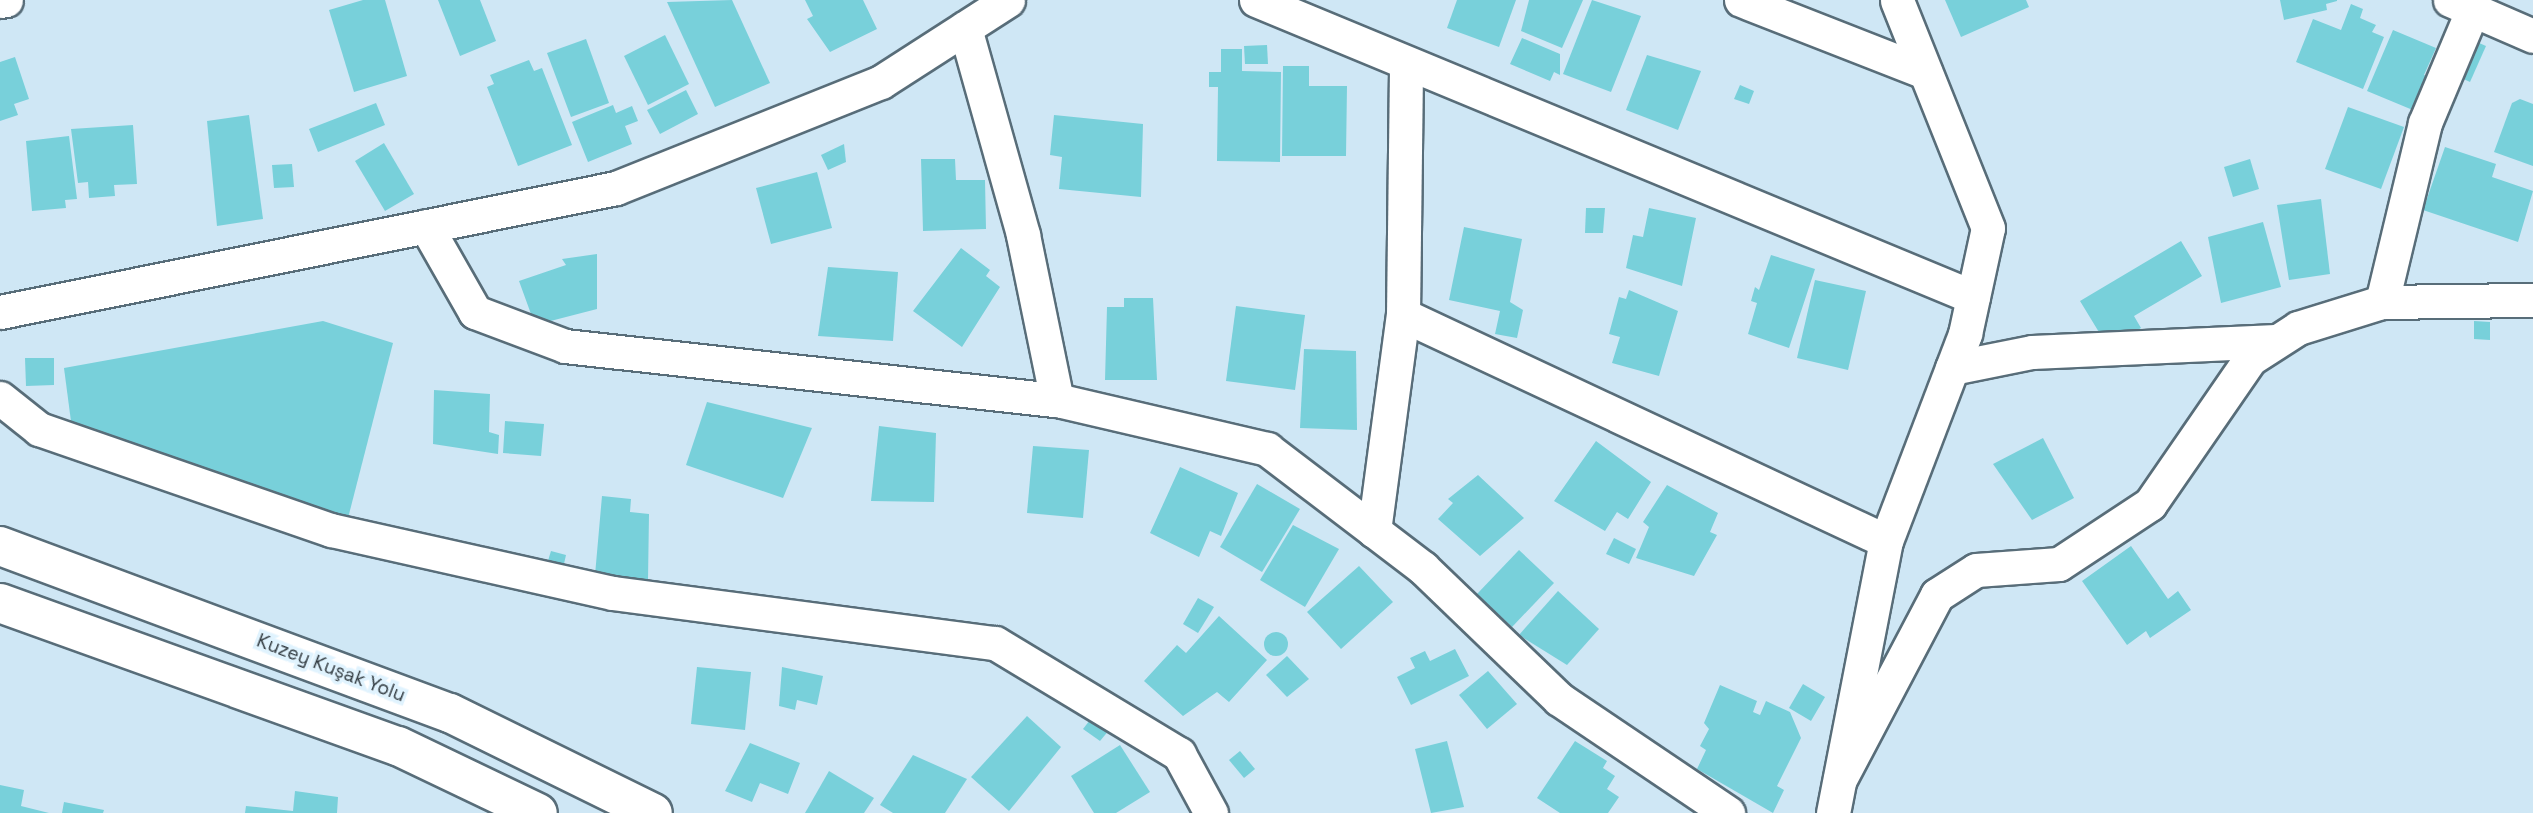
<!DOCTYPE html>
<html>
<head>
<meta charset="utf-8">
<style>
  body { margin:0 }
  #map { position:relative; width:2533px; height:813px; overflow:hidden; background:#cfe7f5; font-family:"Space Grotesk",sans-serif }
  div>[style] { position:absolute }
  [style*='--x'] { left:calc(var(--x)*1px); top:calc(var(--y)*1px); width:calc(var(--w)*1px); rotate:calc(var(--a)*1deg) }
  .building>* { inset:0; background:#78d0da }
  .round { border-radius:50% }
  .roads { filter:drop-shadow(2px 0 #586d79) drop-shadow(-2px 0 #586d79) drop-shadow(0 2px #586d79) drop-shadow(0 -2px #586d79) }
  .minor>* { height:33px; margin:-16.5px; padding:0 16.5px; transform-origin:16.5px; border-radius:16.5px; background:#fff }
  .secondary>* { height:38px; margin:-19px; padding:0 19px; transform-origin:19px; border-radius:19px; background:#fff }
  span { translate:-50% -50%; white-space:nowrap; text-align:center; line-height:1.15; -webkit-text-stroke:7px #e0f3fe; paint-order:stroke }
  .street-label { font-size:19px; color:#323b41 }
</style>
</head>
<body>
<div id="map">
  <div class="building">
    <i style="clip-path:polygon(363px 0,385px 0,407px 76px,354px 92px,329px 10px)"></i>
    <i style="clip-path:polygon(438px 0,480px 0,496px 41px,460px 56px)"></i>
    <i style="clip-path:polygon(732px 0,770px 83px,715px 107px,667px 2px)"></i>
    <i style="clip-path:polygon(805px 0,863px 0,877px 29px,830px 52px,807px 19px,813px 16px)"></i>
    <i style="clip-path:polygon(1457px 0,1516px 0,1499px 47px,1447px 28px)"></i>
    <i style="clip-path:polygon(1529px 0,1583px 0,1562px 48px,1521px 31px)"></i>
    <i style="clip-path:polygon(1592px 0,1641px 16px,1611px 92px,1563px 74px)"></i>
    <i style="clip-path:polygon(1945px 0,2026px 0,2029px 7px,1961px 37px)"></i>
    <i style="clip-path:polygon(2280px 0,2337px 0,2337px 1px,2326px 4px,2327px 10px,2284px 20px)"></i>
    <i style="clip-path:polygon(2351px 4px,2363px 9px,2360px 18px,2376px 25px,2372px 32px,2384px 37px,2363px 89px,2296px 62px,2313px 19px,2341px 30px)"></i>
    <i style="clip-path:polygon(2393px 30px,2436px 48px,2424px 75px,2434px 79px,2420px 113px,2367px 91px)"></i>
    <i style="clip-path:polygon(665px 35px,689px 84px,648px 105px,624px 56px)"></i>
    <i style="clip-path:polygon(1522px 38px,1560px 54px,1560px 75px,1554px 72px,1550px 81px,1510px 64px)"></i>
    <i style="clip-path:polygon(586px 39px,609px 103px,571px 117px,547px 53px)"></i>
    <i style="clip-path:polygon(2470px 39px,2486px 46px,2470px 82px,2455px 75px)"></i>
    <i style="clip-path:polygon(1267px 45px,1268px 64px,1245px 64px,1244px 46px)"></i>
    <i style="clip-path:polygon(1221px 49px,1242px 49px,1242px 71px,1281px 72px,1280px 162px,1217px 161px,1218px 87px,1209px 87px,1209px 72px,1221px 72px)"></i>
    <i style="clip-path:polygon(1647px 55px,1701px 71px,1678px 130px,1626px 110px)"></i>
    <i style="clip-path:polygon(15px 57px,29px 99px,14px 104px,18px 115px,0 121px,0 62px)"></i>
    <i style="clip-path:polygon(529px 60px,534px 71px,542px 68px,572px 145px,518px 166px,487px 87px,494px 84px,490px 75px)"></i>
    <i style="clip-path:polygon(1283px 66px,1309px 66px,1309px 86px,1347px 86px,1346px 156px,1282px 156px)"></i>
    <i style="clip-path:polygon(1740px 85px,1754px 91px,1749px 104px,1734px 99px)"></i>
    <i style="clip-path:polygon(686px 90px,698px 114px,660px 134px,647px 110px)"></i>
    <i style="clip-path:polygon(2520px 99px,2533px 104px,2533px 166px,2494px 152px,2512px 103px)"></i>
    <i style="clip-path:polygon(376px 103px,385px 125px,318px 152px,309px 129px)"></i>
    <i style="clip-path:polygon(613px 105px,616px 113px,632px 106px,638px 121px,625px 126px,632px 144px,588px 162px,572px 122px)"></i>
    <i style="clip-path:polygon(2348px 107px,2404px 127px,2381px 189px,2325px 169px)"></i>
    <i style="clip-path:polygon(249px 115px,263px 219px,217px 226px,207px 121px)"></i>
    <i style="clip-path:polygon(1054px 115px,1143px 124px,1141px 197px,1059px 189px,1062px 157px,1050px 155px)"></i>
    <i style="clip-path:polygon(133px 125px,137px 184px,114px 185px,115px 196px,89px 198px,88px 182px,78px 183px,71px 129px)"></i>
    <i style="clip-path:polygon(69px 136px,77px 199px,65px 200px,66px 208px,32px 211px,26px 141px)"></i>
    <i style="clip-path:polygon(384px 143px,414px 194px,385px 211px,355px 161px)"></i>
    <i style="clip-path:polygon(844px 144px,846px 162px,828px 170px,821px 155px)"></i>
    <i style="clip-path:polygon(2445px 147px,2496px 164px,2492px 177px,2533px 191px,2518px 242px,2423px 210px)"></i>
    <i style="clip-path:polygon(921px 159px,955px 159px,956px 180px,985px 180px,986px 229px,923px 231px)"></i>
    <i style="clip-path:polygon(2250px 159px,2259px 189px,2233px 197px,2224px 167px)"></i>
    <i style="clip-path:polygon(292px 164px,294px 187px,274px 188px,272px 165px)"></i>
    <i style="clip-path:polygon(817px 172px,832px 228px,771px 244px,756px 188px)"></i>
    <i style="clip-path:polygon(2321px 199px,2330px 274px,2289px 280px,2277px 205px)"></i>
    <i style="clip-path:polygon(1586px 208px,1605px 208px,1603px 233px,1585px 233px)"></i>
    <i style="clip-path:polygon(1649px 208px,1696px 218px,1682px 286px,1626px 268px,1633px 235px,1643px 237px)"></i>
    <i style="clip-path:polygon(2263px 222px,2281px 287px,2221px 303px,2208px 237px)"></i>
    <i style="clip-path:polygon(1464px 227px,1522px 239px,1510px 302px,1523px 310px,1517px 338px,1495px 334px,1500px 311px,1449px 300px)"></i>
    <i style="clip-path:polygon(2181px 241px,2202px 276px,2134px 316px,2141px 328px,2108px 347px,2080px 301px)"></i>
    <i style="clip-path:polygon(961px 248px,990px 270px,986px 276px,1000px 287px,962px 347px,913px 311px)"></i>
    <i style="clip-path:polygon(597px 254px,597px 309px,535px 325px,519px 281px,566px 265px,562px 259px)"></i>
    <i style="clip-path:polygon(1771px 255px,1815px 269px,1789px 348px,1748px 334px,1757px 303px,1751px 301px,1755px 287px,1759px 290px)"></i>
    <i style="clip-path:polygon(828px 267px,898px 272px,893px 341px,818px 336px)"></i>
    <i style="clip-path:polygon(1815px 280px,1866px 291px,1848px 370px,1797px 358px)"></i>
    <i style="clip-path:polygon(1629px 290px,1678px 311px,1659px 376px,1612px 363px,1620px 337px,1609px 334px,1619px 297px,1626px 299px)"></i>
    <i style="clip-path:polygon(1124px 298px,1153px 298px,1157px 380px,1105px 380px,1107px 307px,1124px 307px)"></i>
    <i style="clip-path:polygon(1236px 306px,1305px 315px,1295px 390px,1226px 381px)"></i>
    <i style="clip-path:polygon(323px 321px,393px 343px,347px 522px,72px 429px,64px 368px)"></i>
    <i style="clip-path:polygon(2474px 321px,2490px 322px,2490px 340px,2474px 339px)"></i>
    <i style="clip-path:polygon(1304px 349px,1356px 351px,1357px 430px,1300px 428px)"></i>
    <i style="clip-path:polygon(25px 358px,54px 358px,54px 385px,26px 386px)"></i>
    <i style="clip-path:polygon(434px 390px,490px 394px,489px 432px,499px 435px,498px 454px,433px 444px)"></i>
    <i style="clip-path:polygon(707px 402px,812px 428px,783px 498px,686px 465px)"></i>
    <i style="clip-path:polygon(505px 421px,544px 424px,541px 456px,503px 453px)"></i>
    <i style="clip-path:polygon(879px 426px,936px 433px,934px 502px,871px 501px)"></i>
    <i style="clip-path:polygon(2043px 438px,2074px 498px,2032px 520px,1993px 464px)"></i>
    <i style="clip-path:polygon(1596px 441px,1651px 482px,1628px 519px,1617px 512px,1605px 531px,1554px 501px)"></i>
    <i style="clip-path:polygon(1033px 446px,1089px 450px,1083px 518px,1027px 513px)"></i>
    <i style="clip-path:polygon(1180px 467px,1238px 493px,1221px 536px,1210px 531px,1199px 557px,1150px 533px)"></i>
    <i style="clip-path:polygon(1478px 475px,1524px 518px,1480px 556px,1438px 519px,1453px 503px,1448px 499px)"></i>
    <i style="clip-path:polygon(1257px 484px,1300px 509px,1262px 572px,1220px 547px)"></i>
    <i style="clip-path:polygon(1667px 485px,1718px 513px,1710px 532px,1717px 535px,1694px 576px,1636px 558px,1649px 527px,1643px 522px)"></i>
    <i style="clip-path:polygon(602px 496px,631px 499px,630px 512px,649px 514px,648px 580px,595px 575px)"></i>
    <i style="clip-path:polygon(1293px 525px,1339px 549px,1305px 607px,1260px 580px)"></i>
    <i style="clip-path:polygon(1614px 538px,1636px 549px,1629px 564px,1606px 554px)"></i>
    <i style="clip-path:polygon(2131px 546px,2168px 599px,2178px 591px,2191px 610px,2150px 638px,2146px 631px,2127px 645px,2082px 581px)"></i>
    <i style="clip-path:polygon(1519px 550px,1554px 583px,1512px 627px,1477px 594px)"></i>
    <i style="clip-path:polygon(551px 551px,566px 555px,563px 568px,547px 564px)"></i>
    <i style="clip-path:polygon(1359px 566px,1393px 602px,1341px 649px,1307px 612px)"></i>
    <i style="clip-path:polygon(1558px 591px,1599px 629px,1567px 665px,1519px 635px)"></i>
    <i style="clip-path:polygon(1198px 598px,1214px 607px,1198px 633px,1183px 624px)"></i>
    <i style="clip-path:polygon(1219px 616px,1267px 660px,1229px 702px,1217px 692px,1183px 716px,1144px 681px,1177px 645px,1186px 653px)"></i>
    <i class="round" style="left:1264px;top:632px;width:24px;height:24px"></i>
    <i style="clip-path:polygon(1455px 649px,1469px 676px,1411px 705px,1397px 677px,1415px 668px,1410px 658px,1425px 651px,1430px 661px)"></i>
    <i style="clip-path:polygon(1287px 656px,1309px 679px,1287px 697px,1266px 675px)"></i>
    <i style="clip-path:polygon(697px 667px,751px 672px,745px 730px,691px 724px)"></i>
    <i style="clip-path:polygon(782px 667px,823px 676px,817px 705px,797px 700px,795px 710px,779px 706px)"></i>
    <i style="clip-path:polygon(1488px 671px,1517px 704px,1487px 729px,1459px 695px)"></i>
    <i style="clip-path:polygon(1803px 684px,1825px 697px,1811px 721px,1789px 708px)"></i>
    <i style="clip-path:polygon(1720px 685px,1757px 701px,1753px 712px,1760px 715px,1766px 701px,1790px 712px,1801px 738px,1777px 786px,1784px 790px,1773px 813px,1697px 769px,1706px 750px,1700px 746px,1709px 729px,1704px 723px)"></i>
    <i style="clip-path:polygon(1027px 716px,1061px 747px,1009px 811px,971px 777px)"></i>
    <i style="clip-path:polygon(1093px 716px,1110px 729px,1100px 741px,1083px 729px)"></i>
    <i style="clip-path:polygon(1447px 741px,1464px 807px,1431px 813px,1415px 749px)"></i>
    <i style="clip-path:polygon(1575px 741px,1607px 761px,1603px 768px,1615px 776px,1607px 789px,1619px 797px,1608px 813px,1560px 813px,1537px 798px)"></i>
    <i style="clip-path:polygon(750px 743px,800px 763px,788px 794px,760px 783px,752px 802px,725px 791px)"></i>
    <i style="clip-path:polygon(1120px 745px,1150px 792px,1116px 813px,1094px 813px,1071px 776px)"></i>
    <i style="clip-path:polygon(1240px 751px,1255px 769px,1244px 778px,1229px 760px)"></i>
    <i style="clip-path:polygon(913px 755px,967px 779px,945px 813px,893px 813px,880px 805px)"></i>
    <i style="clip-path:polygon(829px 771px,874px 798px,864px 813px,805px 813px)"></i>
    <i style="clip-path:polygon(0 785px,24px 790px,21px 806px,49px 813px,0 813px)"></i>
    <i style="clip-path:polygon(295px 791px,338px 797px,337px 813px,245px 813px,246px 806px,293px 811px)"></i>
    <i style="clip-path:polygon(64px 802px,104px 810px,103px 813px,62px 813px)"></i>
  </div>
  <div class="roads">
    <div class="minor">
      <i style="--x:1256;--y:0;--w:776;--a:22.5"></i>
      <i style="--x:1741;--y:0;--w:198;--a:21.4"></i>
      <i style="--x:2450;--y:0;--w:90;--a:23.4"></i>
      <i style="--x:0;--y:1;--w:6;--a:-9"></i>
      <i style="--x:965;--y:28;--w:215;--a:74.3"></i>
      <i style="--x:1023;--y:235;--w:168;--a:78.4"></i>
      <i style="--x:426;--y:226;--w:99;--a:60.3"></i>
      <i style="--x:475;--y:312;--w:96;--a:20.7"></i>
      <i style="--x:565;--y:346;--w:495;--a:6.3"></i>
      <i style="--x:1057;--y:400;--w:216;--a:13.1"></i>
      <i style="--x:1267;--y:449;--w:196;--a:37.3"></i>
      <i style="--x:1423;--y:568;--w:189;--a:43.9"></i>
      <i style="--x:1559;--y:699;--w:204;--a:34"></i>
      <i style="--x:2382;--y:302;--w:151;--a:-0.8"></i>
      <i style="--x:0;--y:312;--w:628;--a:-11.38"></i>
      <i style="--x:616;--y:188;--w:285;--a:-21.8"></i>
      <i style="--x:881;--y:82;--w:151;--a:-32.8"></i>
      <i style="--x:1403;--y:315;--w:533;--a:25.08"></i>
      <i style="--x:1952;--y:368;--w:82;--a:-11.3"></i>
      <i style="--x:2032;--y:352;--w:244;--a:-2.6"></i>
      <i style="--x:0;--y:398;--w:50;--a:38.5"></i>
      <i style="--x:39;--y:429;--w:309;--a:19.1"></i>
      <i style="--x:331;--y:530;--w:289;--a:12.6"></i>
      <i style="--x:613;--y:593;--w:385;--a:7.5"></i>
      <i style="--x:995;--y:643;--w:215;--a:31.1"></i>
      <i style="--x:1179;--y:754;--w:67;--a:61.5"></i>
      <i style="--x:1374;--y:531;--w:218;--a:-82.4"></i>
      <i style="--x:1403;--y:315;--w:248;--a:-89.3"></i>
      <i style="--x:1840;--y:779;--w:208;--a:-62.2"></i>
      <i style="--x:1937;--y:595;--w:46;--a:-32.7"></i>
      <i style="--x:1976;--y:570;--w:83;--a:-4.1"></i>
      <i style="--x:2059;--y:564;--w:109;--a:-33.4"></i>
      <i style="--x:2150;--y:504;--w:176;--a:-55.4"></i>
      <i style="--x:2250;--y:359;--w:57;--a:-32.9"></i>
      <i style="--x:2298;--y:328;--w:88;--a:-17.2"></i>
      <i style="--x:2382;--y:302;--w:184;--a:-76.5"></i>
      <i style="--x:2425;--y:123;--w:124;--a:-67.2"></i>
      <i style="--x:1833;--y:813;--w:277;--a:-79"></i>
      <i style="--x:1886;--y:541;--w:222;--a:-69.1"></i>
      <i style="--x:1965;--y:334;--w:108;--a:-77.8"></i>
      <i style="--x:1988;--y:228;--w:245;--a:-111.8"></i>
    </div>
    <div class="secondary">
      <i style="--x:0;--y:546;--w:480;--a:20.4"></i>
      <i style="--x:450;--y:713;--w:226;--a:26.2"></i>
      <i style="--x:0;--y:603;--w:423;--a:19.8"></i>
      <i style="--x:398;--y:746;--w:155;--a:25.6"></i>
    </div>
  </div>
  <div class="street-label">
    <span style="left:331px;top:668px;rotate:21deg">Kuzey Kuşak Yolu</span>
  </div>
</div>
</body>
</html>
